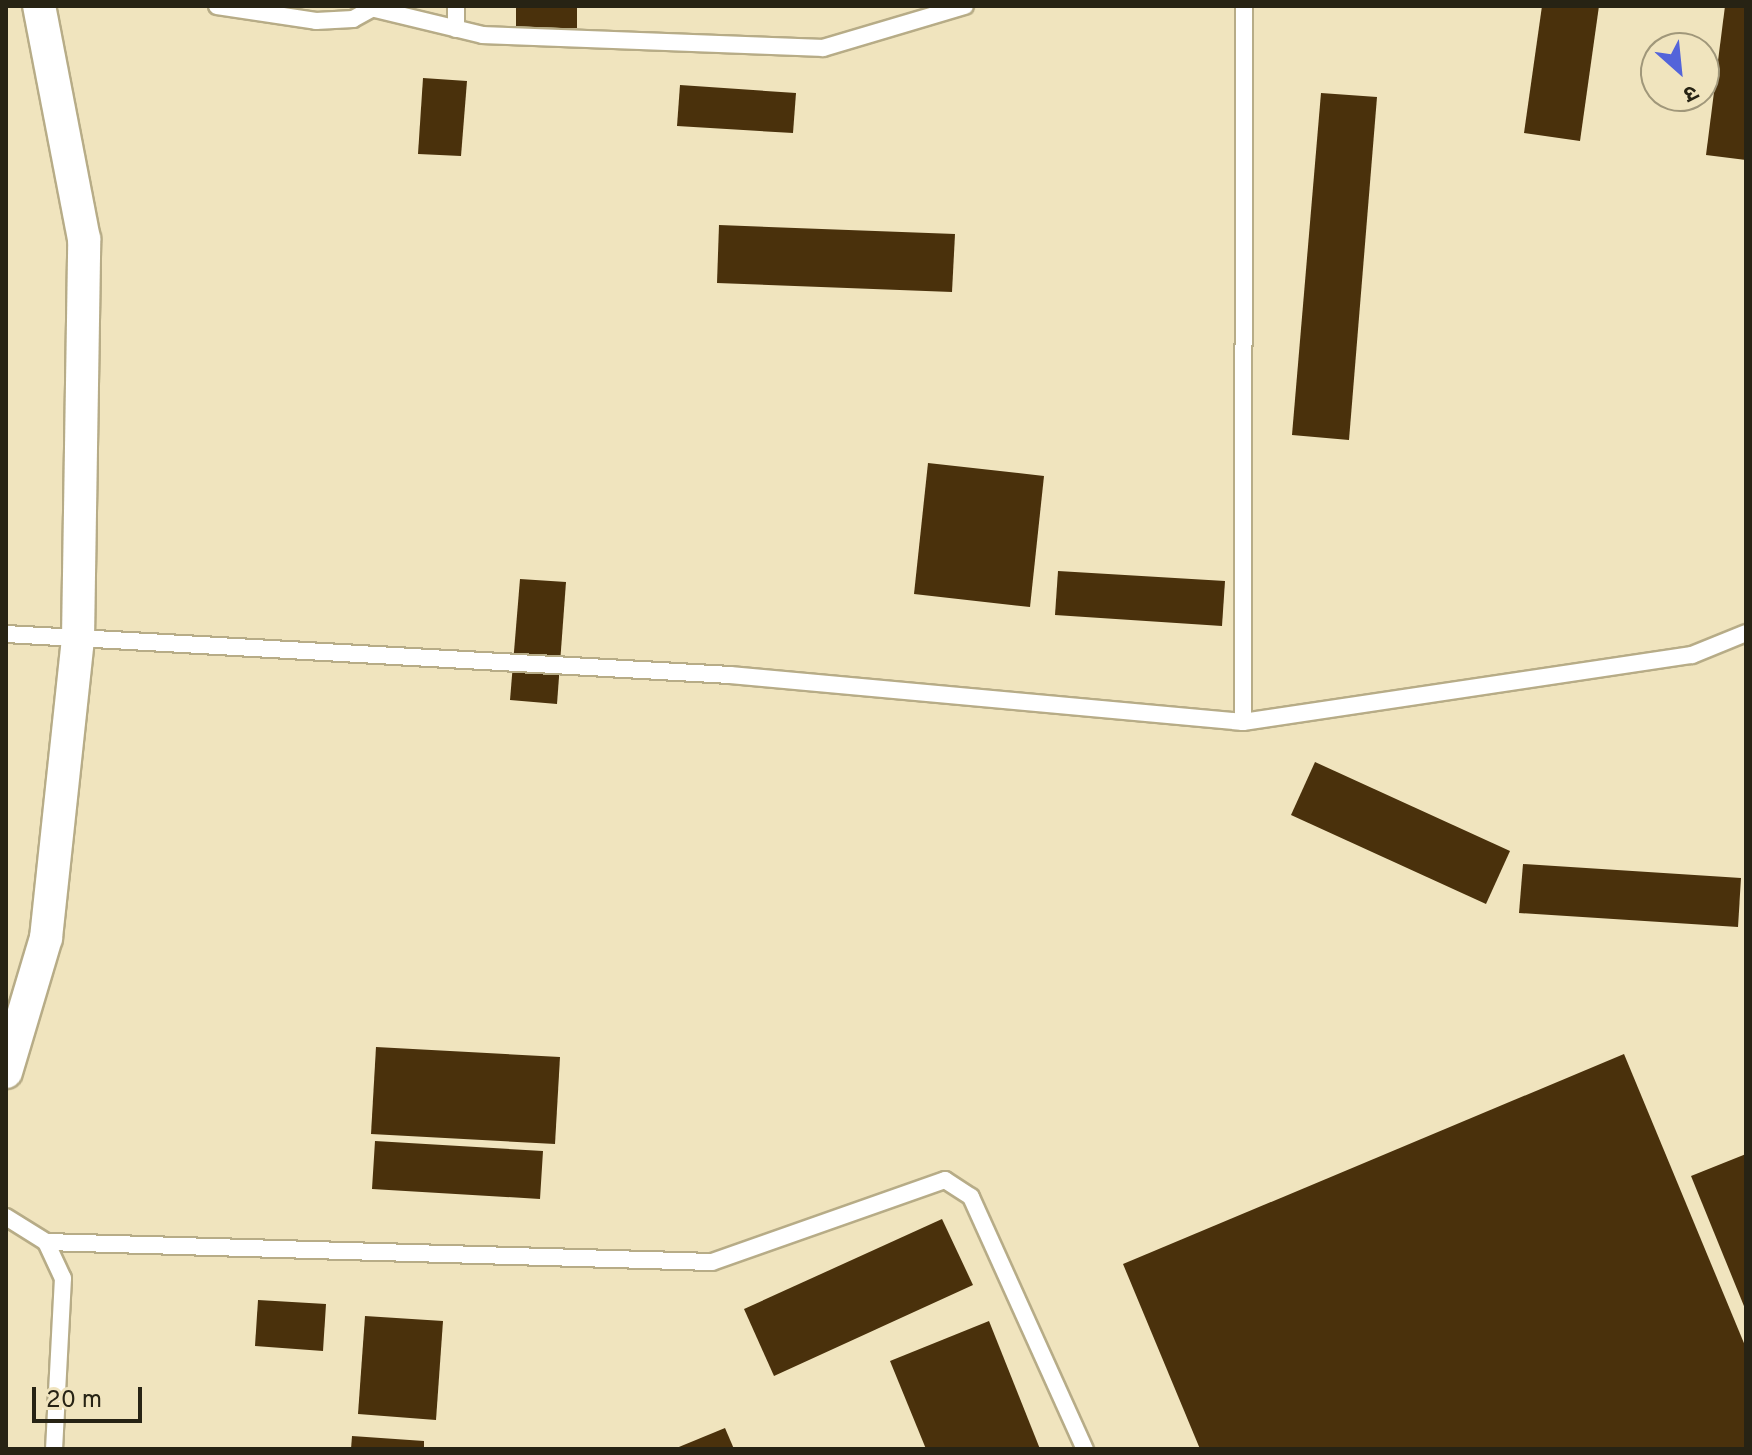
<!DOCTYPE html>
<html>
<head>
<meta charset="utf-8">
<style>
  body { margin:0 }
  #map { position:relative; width:1752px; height:1455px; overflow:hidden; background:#f0e4be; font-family:Overpass,"Noto Sans Devanagari",sans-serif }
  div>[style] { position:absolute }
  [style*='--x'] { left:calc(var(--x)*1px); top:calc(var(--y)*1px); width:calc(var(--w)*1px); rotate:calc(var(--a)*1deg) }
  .building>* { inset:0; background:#4a310c }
  .roads { filter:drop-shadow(2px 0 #b7ac87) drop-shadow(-2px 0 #b7ac87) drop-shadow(0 2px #b7ac87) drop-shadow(0 -2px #b7ac87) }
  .lane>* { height:16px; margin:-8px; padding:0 8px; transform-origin:8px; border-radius:8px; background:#fff }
  .street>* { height:32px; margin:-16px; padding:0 16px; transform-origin:16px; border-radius:16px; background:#fff }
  span { translate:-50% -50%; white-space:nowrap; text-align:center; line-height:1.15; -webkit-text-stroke:8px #f0e4be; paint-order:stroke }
  .frame { position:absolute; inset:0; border:8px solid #272314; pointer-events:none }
  .north { position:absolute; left:1640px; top:32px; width:80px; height:80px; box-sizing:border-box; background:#f0e4be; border:2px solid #a0977a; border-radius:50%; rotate:153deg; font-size:22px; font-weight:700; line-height:32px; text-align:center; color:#272314 }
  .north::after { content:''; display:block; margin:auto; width:28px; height:36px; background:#5364da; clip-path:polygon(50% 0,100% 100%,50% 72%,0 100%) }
  .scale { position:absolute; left:32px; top:1387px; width:110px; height:36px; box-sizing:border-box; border:4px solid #272314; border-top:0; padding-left:10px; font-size:24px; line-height:28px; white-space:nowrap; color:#272314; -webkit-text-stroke:6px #f0e4be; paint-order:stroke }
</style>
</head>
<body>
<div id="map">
  <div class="building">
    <i style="clip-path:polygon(516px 6px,577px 6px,577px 28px,516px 29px)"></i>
    <i style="clip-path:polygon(1542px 6px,1599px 6px,1580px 141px,1524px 133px)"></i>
    <i style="clip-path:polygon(1725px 6px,1746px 6px,1746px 160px,1706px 155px)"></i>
    <i style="clip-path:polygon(423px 78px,467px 81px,461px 156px,418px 154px)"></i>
    <i style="clip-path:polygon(680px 85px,796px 93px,793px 133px,677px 126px)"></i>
    <i style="clip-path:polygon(1321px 93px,1377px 97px,1349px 440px,1292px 435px)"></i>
    <i style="clip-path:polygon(719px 225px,955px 234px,952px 292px,717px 283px)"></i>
    <i style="clip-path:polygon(928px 463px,1044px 476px,1030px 607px,914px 594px)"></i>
    <i style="clip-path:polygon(1058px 571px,1225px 581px,1222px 626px,1055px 615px)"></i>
    <i style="clip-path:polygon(520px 579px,566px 582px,557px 704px,510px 700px)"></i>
    <i style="clip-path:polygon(1315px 762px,1510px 851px,1486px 904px,1291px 815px)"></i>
    <i style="clip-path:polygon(1523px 864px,1741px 878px,1738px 927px,1519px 913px)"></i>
    <i style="clip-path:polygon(376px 1047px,560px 1057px,555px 1144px,371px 1134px)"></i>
    <i style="clip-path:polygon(1624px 1054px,1746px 1348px,1746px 1449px,1200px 1449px,1123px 1264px)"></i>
    <i style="clip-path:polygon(375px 1141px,543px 1151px,540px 1199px,372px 1189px)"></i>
    <i style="clip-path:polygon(1746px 1154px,1746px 1311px,1691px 1176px)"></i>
    <i style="clip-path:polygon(942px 1219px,973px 1285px,774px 1376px,744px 1309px)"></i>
    <i style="clip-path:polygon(258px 1300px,326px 1304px,323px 1351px,255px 1346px)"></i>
    <i style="clip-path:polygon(365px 1316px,443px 1321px,436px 1420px,358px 1414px)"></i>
    <i style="clip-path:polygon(989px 1321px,1040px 1449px,926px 1449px,890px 1361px)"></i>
    <i style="clip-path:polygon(725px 1428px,734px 1449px,674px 1449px)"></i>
    <i style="clip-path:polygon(352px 1436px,424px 1441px,424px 1449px,351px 1449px)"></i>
  </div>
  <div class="roads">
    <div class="lane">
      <i style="--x:217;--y:6;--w:100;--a:8.6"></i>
      <i style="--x:316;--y:21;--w:37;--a:-3"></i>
      <i style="--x:353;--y:19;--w:26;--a:-29"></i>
      <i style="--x:375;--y:9;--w:111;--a:13.5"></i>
      <i style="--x:483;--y:35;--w:340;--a:2.2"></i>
      <i style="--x:823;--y:48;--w:148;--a:-16.5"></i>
      <i style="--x:456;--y:29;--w:23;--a:-90"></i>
      <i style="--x:6;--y:634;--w:725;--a:3.24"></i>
      <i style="--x:730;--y:675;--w:515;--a:5.23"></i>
      <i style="--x:1243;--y:722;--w:454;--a:-8.5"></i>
      <i style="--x:1692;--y:655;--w:58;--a:-22.2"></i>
      <i style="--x:1243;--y:722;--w:716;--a:-89.92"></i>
      <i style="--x:6;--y:1217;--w:47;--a:32"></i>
      <i style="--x:46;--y:1242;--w:40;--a:65"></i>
      <i style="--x:63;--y:1278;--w:171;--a:93"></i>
      <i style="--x:46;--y:1242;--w:666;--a:1.72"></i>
      <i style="--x:712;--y:1262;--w:247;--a:-19.4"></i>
      <i style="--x:945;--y:1180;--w:31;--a:33"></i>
      <i style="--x:971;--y:1197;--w:277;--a:65.7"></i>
    </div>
    <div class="street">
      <i style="--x:6;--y:1072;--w:140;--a:-73.4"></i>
      <i style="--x:46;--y:938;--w:301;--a:-83.9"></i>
      <i style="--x:78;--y:639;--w:400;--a:-89.1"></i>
      <i style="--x:84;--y:239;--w:237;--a:-100.9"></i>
    </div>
  </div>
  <div class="frame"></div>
  <div class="north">उ</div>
  <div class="scale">20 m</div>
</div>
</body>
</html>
